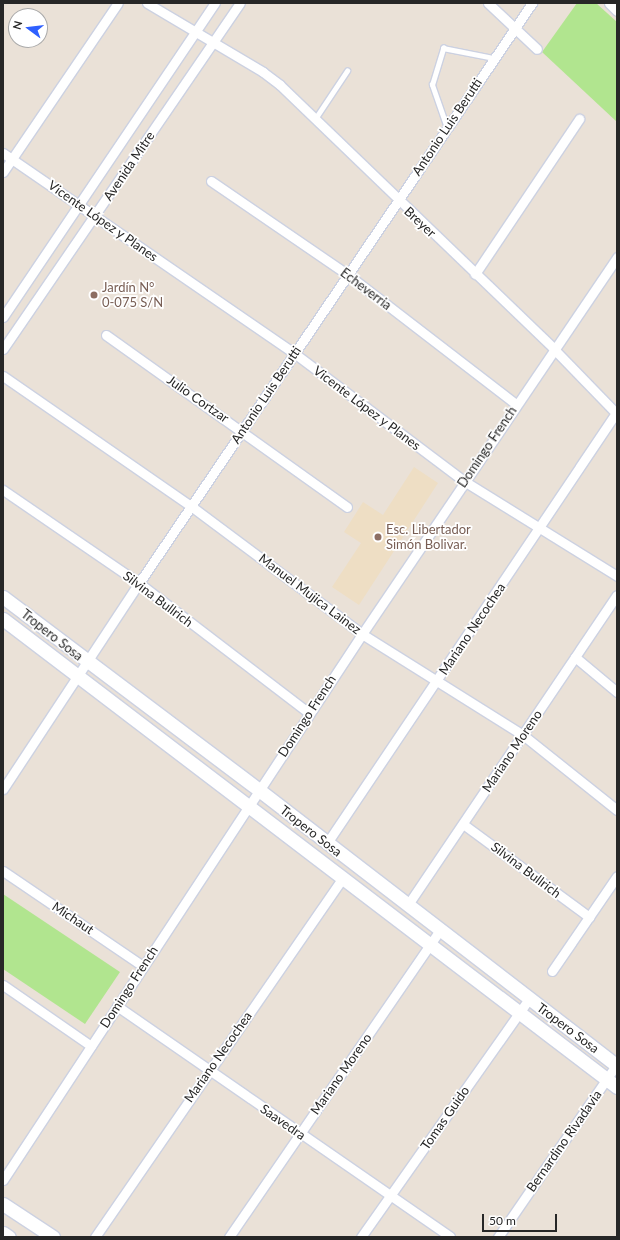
<!DOCTYPE html>
<html>
<head>
<meta charset="utf-8">
<style>
  body { margin:0 }
  #map { position:relative; width:620px; height:1240px; overflow:hidden; background:#eae1d7; font-family:Lato,sans-serif }
  div>[style] { position:absolute }
  [style*='--x'] { left:calc(var(--x)*1px); top:calc(var(--y)*1px); width:calc(var(--w)*1px); rotate:calc(var(--a)*1deg) }
  .education>* { inset:0; background:#eedec4 }
  .green>* { inset:0; background:#b1e58f }
  .roads { filter:drop-shadow(1px 0 #ccd1e1) drop-shadow(-1px 0 #ccd1e1) drop-shadow(0 1px #ccd1e1) drop-shadow(0 -1px #ccd1e1) }
  .lane>* { height:4.5px; margin:-2.25px; padding:0 2.25px; transform-origin:2.25px; border-radius:2.25px; background:#fff }
  .street>* { height:9px; margin:-4.5px; padding:0 4.5px; transform-origin:4.5px; border-radius:4.5px; background:#fff }
  .secondary>* { height:13px; margin:-6.5px; padding:0 6.5px; transform-origin:6.5px; border-radius:6.5px; background:#fff }
  .dots>* { width:11px; height:11px; translate:-50% -50%; box-sizing:border-box; border:2px solid #fff; border-radius:50% }
  span { translate:-50% -50%; white-space:nowrap; text-align:center; line-height:1.15; -webkit-text-stroke:3.5px #fff; paint-order:stroke }
  .street-label { font-size:13px; color:#272727 }
  .education-label { font-size:13px; color:#785e54 }
  .left { translate:0 -50%; text-align:left }
  .frame { position:absolute; inset:0; border:4px solid #272727; pointer-events:none }
  .north { position:absolute; left:8px; top:8px; width:40px; height:40px; box-sizing:border-box; background:#fff; border:1px solid #a9a9a9; border-radius:50%; rotate:285deg; font-size:11px; font-weight:700; line-height:16px; text-align:center; color:#272727 }
  .north::after { content:''; display:block; margin:auto; width:14px; height:18px; background:#2f60ff; clip-path:polygon(50% 0,100% 100%,50% 72%,0 100%) }
  .scale { position:absolute; left:482px; top:1214px; width:75px; height:18px; box-sizing:border-box; border:2px solid #272727; border-top:0; padding-left:5px; font-size:12px; line-height:14px; white-space:nowrap; color:#272727; -webkit-text-stroke:3px #fff; paint-order:stroke }
</style>
</head>
<body>
<div id="map">
  <div class="education">
    <i style="clip-path:polygon(414px 467px,438px 483px,359px 605px,332px 587px,361px 543px,344px 532px,363px 502px,383px 515px)"></i>
  </div>
  <div class="green">
    <i style="clip-path:polygon(577px 3px,596px 3px,617px 22px,617px 122px,542px 52px)"></i>
    <i style="clip-path:polygon(3px 894px,120px 972px,85px 1024px,3px 969px)"></i>
  </div>
  <div class="roads">
    <div class="lane">
      <i style="--x:315;--y:119;--w:58;--a:-56.3"></i>
      <i style="--x:447;--y:128;--w:46;--a:-109.2"></i>
      <i style="--x:432;--y:85;--w:39;--a:-73"></i>
      <i style="--x:443;--y:48;--w:52;--a:11.1"></i>
    </div>
    <div class="street">
      <i style="--x:147;--y:3;--w:135;--a:30.7"></i>
      <i style="--x:263;--y:72;--w:21;--a:37"></i>
      <i style="--x:280;--y:85;--w:380;--a:43.9"></i>
      <i style="--x:554;--y:349;--w:91;--a:45.9"></i>
      <i style="--x:488;--y:3;--w:67;--a:43.2"></i>
      <i style="--x:609;--y:3;--w:11;--a:45"></i>
      <i style="--x:3;--y:153;--w:353;--a:34.5"></i>
      <i style="--x:294;--y:353;--w:213;--a:37"></i>
      <i style="--x:464;--y:481;--w:180;--a:31.8"></i>
      <i style="--x:3;--y:172;--w:204;--a:-55.8"></i>
      <i style="--x:211;--y:181;--w:165;--a:34.4"></i>
      <i style="--x:347;--y:274;--w:213;--a:37.6"></i>
      <i style="--x:475;--y:274;--w:187;--a:-56.1"></i>
      <i style="--x:3;--y:317;--w:379;--a:-56"></i>
      <i style="--x:106;--y:335;--w:296;--a:35.5"></i>
      <i style="--x:3;--y:349;--w:419;--a:-55.6"></i>
      <i style="--x:3;--y:376;--w:229;--a:34.7"></i>
      <i style="--x:191;--y:506;--w:214;--a:36.8"></i>
      <i style="--x:362;--y:634;--w:190;--a:32.1"></i>
      <i style="--x:523;--y:735;--w:120;--a:38.6"></i>
      <i style="--x:3;--y:490;--w:165;--a:34.4"></i>
      <i style="--x:139;--y:583;--w:214;--a:37.4"></i>
      <i style="--x:575;--y:657;--w:55;--a:39.8"></i>
      <i style="--x:3;--y:789;--w:247;--a:-56.6"></i>
      <i style="--x:139;--y:583;--w:701;--a:-55.88"></i>
      <i style="--x:463;--y:824;--w:157;--a:36.4"></i>
      <i style="--x:327;--y:843;--w:518;--a:-56.1"></i>
      <i style="--x:3;--y:871;--w:169;--a:34.2"></i>
      <i style="--x:407;--y:906;--w:375;--a:-56"></i>
      <i style="--x:552;--y:971;--w:115;--a:-55.6"></i>
      <i style="--x:3;--y:985;--w:107;--a:34.7"></i>
      <i style="--x:117;--y:1006;--w:405;--a:34.7"></i>
      <i style="--x:3;--y:1180;--w:653;--a:-56.67"></i>
      <i style="--x:362;--y:634;--w:455;--a:-55.9"></i>
      <i style="--x:95;--y:1237;--w:436;--a:-55.4"></i>
      <i style="--x:229;--y:1237;--w:371;--a:-55.5"></i>
      <i style="--x:361;--y:1237;--w:291;--a:-54.8"></i>
      <i style="--x:498;--y:1237;--w:209;--a:-55.5"></i>
    </div>
    <div class="secondary">
      <i style="--x:3;--y:597;--w:321;--a:37"></i>
      <i style="--x:259;--y:790;--w:452;--a:37.6"></i>
      <i style="--x:3;--y:619;--w:772;--a:37.32"></i>
      <i style="--x:3;--y:1204;--w:60;--a:33.4"></i>
      <i style="--x:3;--y:1233;--w:7;--a:34"></i>
    </div>
  </div>
  <div class="dots">
    <i style="left:94px;top:295px;background:#8d6e63"></i>
    <i style="left:378px;top:537px;background:#8d6e63"></i>
  </div>
  <div class="street-label">
    <span style="left:447px;top:127px;rotate:-56deg">Antonio Luis Berutti</span>
    <span style="left:129px;top:166px;rotate:-56deg">Avenida Mitre</span>
    <span style="left:103px;top:221px;rotate:35deg">Vicente López y Planes</span>
    <span style="left:420px;top:222px;rotate:43deg">Breyer</span>
    <span style="left:366px;top:289px;rotate:37deg">Echeverria</span>
    <span style="left:266px;top:395px;rotate:-56deg">Antonio Luis Berutti</span>
    <span style="left:198px;top:399px;rotate:35deg">Julio Cortzar</span>
    <span style="left:367px;top:408px;rotate:37deg">Vicente López y Planes</span>
    <span style="left:487px;top:447px;rotate:-56deg">Domingo French</span>
    <span style="left:310px;top:594px;rotate:37deg">Manuel Mujica Lainez</span>
    <span style="left:158px;top:599px;rotate:37deg">Silvina Bullrich</span>
    <span style="left:472px;top:629px;rotate:-56deg">Mariano Necochea</span>
    <span style="left:52px;top:635px;rotate:38deg">Tropero Sosa</span>
    <span style="left:307px;top:716px;rotate:-57deg">Domingo French</span>
    <span style="left:512px;top:751px;rotate:-56deg">Mariano Moreno</span>
    <span style="left:311px;top:831px;rotate:38deg">Tropero Sosa</span>
    <span style="left:526px;top:870px;rotate:37deg">Silvina Bullrich</span>
    <span style="left:73px;top:918px;rotate:34deg">Michaut</span>
    <span style="left:129px;top:987px;rotate:-57deg">Domingo French</span>
    <span style="left:568px;top:1028px;rotate:37deg">Tropero Sosa</span>
    <span style="left:218px;top:1057px;rotate:-55deg">Mariano Necochea</span>
    <span style="left:341px;top:1074px;rotate:-55deg">Mariano Moreno</span>
    <span style="left:445px;top:1118px;rotate:-55deg">Tomas Guido</span>
    <span style="left:283px;top:1122px;rotate:35deg">Saavedra</span>
    <span style="left:564px;top:1141px;rotate:-55deg">Bernardino Rivadavia</span>
  </div>
  <div class="education-label">
    <span class="left" style="left:102px;top:295px">Jardín N°<br>0-075 S/N</span>
    <span class="left" style="left:386px;top:537px">Esc. Libertador<br>Simón Bolivar.</span>
  </div>
  <div class="frame"></div>
  <div class="north">N</div>
  <div class="scale">50 m</div>
</div>
</body>
</html>
